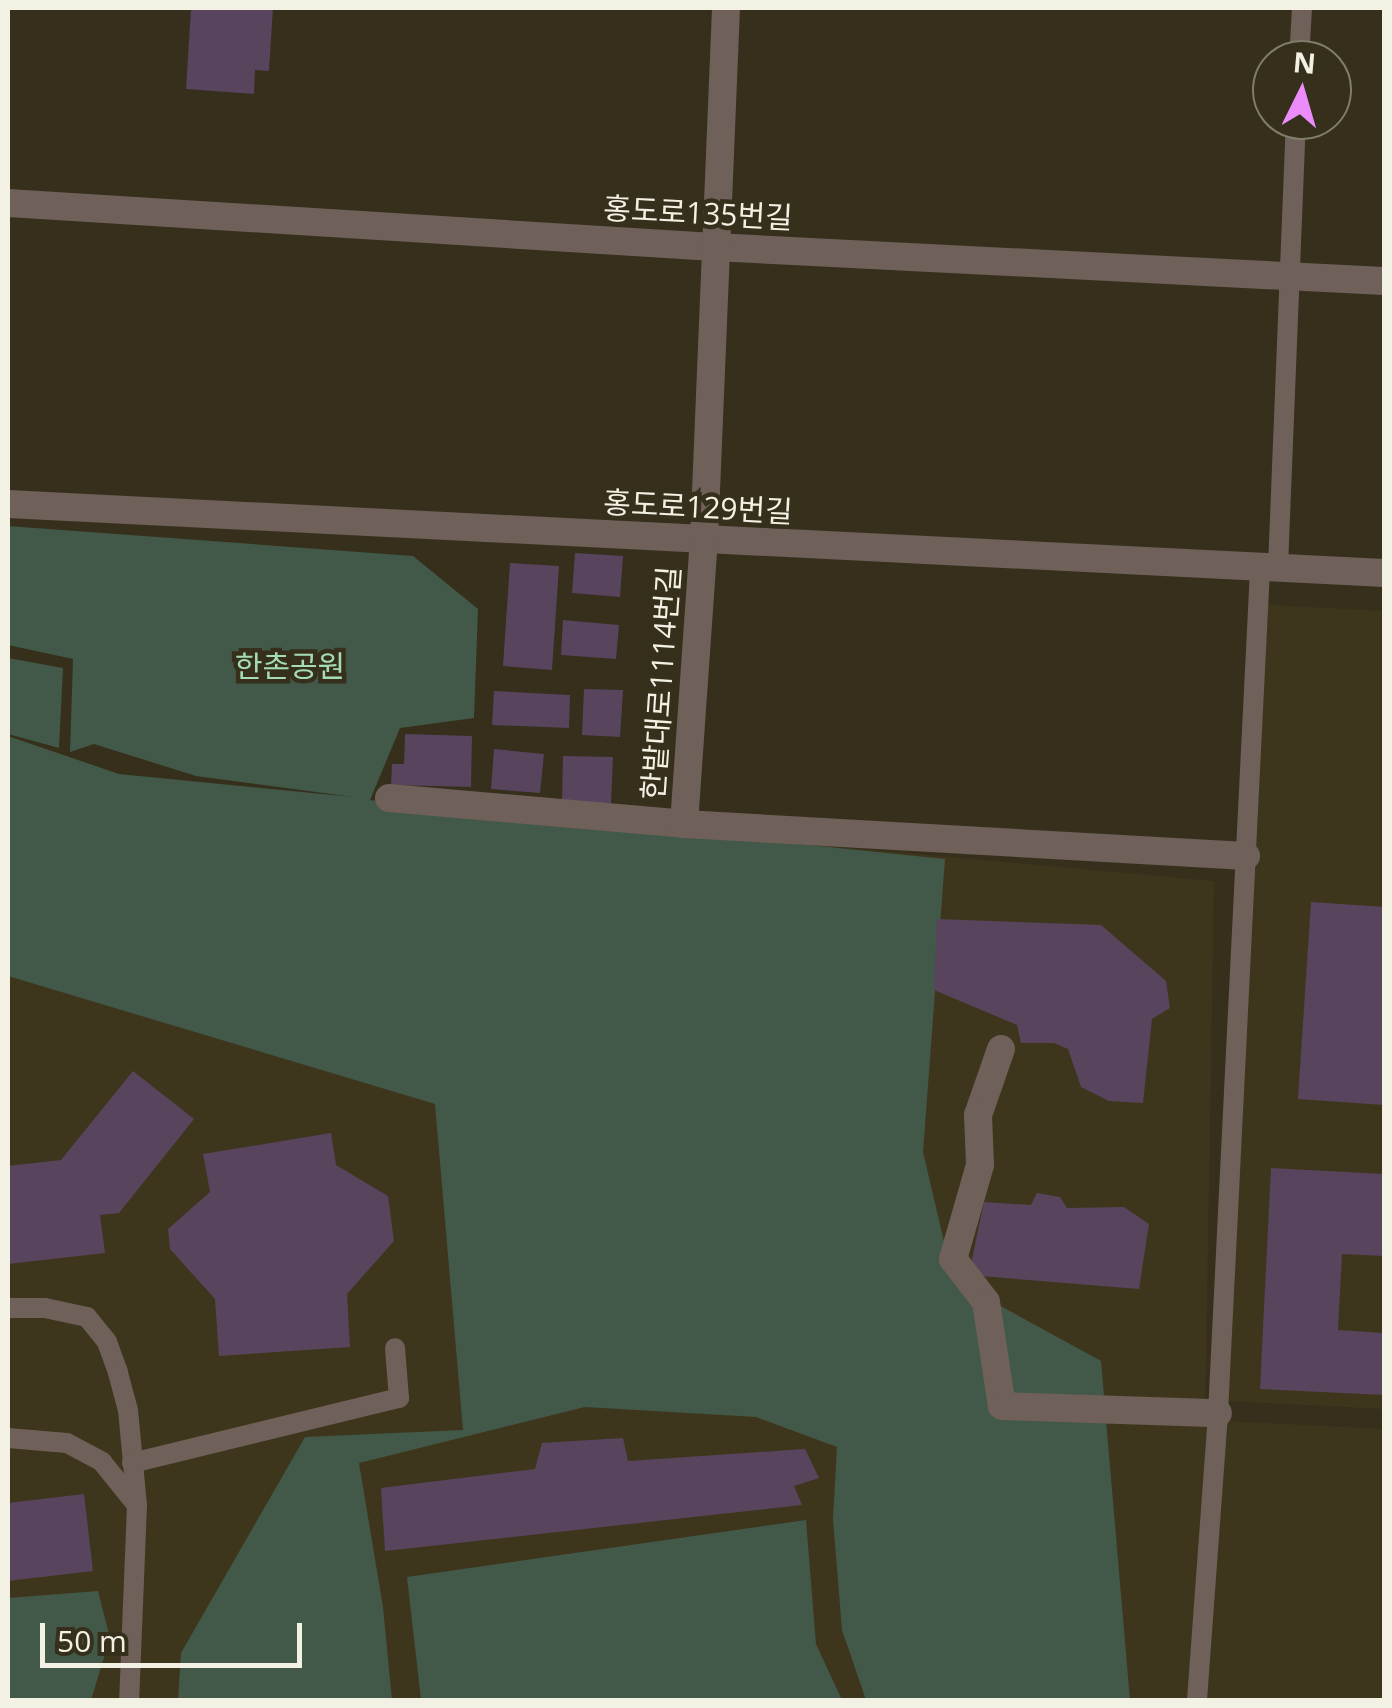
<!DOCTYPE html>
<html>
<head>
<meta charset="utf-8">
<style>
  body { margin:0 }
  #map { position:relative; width:1392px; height:1708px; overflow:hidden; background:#352f1c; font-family:"Open Sans","Noto Sans KR",sans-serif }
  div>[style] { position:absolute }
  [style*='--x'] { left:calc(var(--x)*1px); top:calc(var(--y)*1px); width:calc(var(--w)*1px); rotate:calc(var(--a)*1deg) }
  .built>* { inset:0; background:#3e361c }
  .green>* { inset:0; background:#425848 }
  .building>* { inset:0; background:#58445d }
  .service>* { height:20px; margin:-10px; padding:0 10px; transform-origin:10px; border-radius:10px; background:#6f6059 }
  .minor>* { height:28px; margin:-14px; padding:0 14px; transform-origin:14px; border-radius:14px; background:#6f6059 }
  span { translate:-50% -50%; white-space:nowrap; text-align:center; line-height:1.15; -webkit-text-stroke:9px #352f1c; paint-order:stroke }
  .street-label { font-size:30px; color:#f3f0e4 }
  .park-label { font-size:30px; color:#a5dbb5 }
  .frame { position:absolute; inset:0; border:10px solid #f3f0e4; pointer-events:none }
  .north { position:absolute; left:1252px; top:40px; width:100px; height:100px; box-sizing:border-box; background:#352f1c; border:2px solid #817c6c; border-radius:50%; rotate:5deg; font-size:28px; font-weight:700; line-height:40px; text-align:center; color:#f3f0e4 }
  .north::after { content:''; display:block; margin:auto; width:35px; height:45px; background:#ec8cfb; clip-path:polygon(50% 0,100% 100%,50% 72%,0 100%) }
  .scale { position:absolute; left:40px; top:1623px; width:262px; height:45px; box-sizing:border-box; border:5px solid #f3f0e4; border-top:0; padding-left:12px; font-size:30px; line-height:35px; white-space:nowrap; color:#f3f0e4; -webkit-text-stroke:8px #352f1c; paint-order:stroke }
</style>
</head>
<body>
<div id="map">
  <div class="built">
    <i style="clip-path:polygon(1268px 605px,1384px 611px,1384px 1409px,1226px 1401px)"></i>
    <i style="clip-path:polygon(8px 740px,118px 775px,631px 828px,1214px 881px,1205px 1420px,1384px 1429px,1384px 1700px,8px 1700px)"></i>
  </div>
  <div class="green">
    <i style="clip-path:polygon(8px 526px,413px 556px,478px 609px,474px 718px,400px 728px,370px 800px,945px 859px,923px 1152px,953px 1280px,1101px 1361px,1130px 1700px,866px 1700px,842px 1630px,833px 1519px,837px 1447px,756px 1417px,585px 1407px,359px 1463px,383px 1607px,392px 1700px,178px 1700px,181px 1653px,305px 1437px,463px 1430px,435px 1104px,8px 976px,8px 736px,119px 774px,353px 797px,196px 776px,94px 744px,70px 752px,73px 659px,8px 645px)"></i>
    <i style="clip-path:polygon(8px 658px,63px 668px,59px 748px,8px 734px)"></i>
    <i style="clip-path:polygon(806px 1520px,816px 1644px,842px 1700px,421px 1700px,407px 1577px)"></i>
    <i style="clip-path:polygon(98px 1591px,110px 1638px,91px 1700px,8px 1700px,8px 1598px)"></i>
  </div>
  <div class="building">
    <i style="clip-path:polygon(191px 8px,273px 8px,269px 71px,255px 70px,254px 94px,186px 89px)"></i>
    <i style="clip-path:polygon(575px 553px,623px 556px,620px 597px,572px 593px)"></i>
    <i style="clip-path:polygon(510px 563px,559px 566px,552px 670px,503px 666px)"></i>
    <i style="clip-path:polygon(563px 620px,619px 625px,616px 659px,561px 655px)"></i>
    <i style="clip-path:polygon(584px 689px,623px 690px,620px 737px,582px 735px)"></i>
    <i style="clip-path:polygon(494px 691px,570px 695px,569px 728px,492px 725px)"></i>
    <i style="clip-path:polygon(405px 734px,472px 736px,471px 787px,391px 785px,392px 764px,404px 764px)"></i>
    <i style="clip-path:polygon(494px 749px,544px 754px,540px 793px,491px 789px)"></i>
    <i style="clip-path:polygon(563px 756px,613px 757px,611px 804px,562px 803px)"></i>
    <i style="clip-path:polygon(1311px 902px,1384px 907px,1384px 1105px,1298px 1099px)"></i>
    <i style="clip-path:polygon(937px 919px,1101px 925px,1166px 981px,1170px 1008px,1152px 1019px,1143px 1103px,1109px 1101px,1081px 1087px,1068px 1049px,1054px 1043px,1021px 1043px,1017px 1025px,934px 990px)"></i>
    <i style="clip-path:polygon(133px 1071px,194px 1119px,119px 1213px,100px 1215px,105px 1253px,8px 1264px,8px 1166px,61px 1160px)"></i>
    <i style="clip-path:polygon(331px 1133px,336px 1165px,388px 1196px,394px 1241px,347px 1294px,350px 1347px,219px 1356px,215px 1299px,170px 1249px,168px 1229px,210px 1192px,203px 1154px)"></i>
    <i style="clip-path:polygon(1271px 1168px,1384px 1174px,1384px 1256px,1342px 1254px,1338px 1330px,1384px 1333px,1384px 1395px,1260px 1389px)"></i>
    <i style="clip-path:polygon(1037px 1193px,1060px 1197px,1067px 1208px,1124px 1207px,1149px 1224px,1139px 1289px,981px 1276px,971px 1264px,984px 1202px,1031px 1205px)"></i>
    <i style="clip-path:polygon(623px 1438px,628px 1461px,805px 1449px,819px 1478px,794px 1486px,802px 1505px,385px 1551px,381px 1488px,535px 1469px,542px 1443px)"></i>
    <i style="clip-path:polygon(84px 1494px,93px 1571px,8px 1581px,8px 1503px)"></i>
  </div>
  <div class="service">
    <i style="--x:1299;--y:60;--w:52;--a:-86.7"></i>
    <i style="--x:1278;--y:567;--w:447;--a:-87.7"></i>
    <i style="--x:8;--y:1308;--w:37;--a:0"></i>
    <i style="--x:45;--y:1308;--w:43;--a:12.1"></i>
    <i style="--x:87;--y:1317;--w:32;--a:51"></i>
    <i style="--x:107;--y:1342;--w:33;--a:70"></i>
    <i style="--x:118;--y:1373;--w:38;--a:75"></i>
    <i style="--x:128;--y:1410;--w:95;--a:84.6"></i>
    <i style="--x:137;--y:1505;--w:195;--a:92.3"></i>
    <i style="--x:8;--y:1438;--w:59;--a:4.8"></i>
    <i style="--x:67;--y:1443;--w:40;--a:28"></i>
    <i style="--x:102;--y:1462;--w:54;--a:51"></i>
    <i style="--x:132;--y:1463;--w:275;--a:-13.7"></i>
    <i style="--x:399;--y:1398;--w:50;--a:-94.6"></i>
    <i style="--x:1197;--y:1700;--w:288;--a:-85.8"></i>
    <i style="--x:1218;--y:1413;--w:846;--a:-87.15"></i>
  </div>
  <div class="minor">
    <i style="--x:8;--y:203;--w:707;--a:3.57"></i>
    <i style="--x:714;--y:247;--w:671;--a:2.91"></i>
    <i style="--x:8;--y:504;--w:1378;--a:2.87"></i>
    <i style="--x:389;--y:798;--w:296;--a:5"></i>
    <i style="--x:684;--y:824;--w:563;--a:3.26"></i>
    <i style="--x:684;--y:824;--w:285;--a:-86"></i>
    <i style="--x:704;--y:540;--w:532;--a:-87.63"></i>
    <i style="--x:1001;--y:1049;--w:70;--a:109.2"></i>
    <i style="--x:978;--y:1115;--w:50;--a:87.7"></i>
    <i style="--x:980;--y:1165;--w:98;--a:106"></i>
    <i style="--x:953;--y:1259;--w:54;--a:52.5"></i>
    <i style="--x:986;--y:1302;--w:105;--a:81.3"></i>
    <i style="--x:1002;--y:1406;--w:216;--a:1.9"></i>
  </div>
  <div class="street-label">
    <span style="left:698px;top:213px;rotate:3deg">홍도로135번길</span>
    <span style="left:698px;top:507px;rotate:3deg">홍도로129번길</span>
    <span style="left:661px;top:683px;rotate:-86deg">한밭대로1114번길</span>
  </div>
  <div class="park-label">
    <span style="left:290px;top:666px">한촌공원</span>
  </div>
  <div class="frame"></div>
  <div class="north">N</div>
  <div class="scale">50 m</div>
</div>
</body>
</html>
